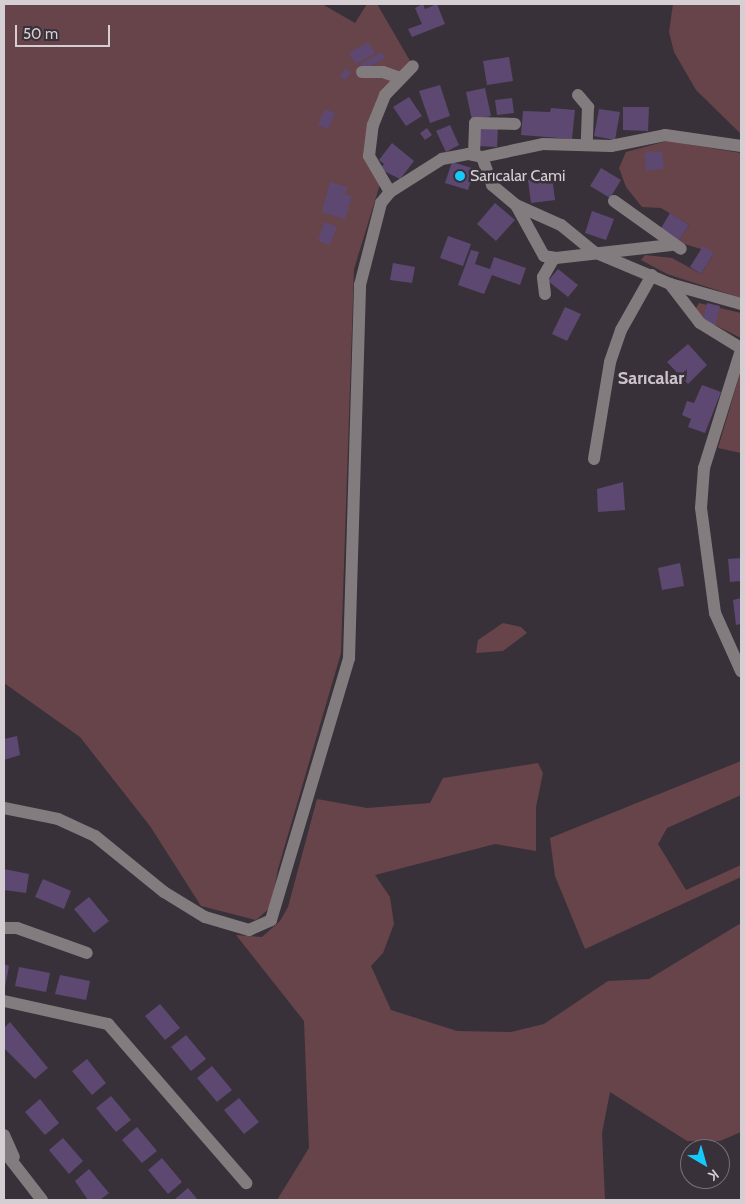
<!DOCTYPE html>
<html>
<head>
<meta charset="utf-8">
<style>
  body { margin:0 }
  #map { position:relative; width:745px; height:1204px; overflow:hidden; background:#393139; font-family:Cabin,sans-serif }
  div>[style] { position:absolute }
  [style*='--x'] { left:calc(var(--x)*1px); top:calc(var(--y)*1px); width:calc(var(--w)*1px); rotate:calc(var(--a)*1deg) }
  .green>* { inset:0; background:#674449 }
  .building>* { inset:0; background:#5d4871 }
  .minor>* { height:12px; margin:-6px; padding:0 6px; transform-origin:6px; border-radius:6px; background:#827c7f }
  .dots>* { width:14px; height:14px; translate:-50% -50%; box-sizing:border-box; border:2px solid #393139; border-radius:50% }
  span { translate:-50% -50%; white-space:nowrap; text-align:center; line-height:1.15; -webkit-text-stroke:5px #393139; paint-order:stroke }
  .poi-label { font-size:16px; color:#d5cfd4 }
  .left { translate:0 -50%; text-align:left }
  .neighbourhood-label { font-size:18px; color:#ccc2cc; font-weight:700 }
  .frame { position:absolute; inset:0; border:5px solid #d5cfd4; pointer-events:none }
  .north { position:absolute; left:680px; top:1139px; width:50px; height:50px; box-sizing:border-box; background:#393139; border:1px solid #777077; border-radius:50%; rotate:142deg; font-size:14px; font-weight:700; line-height:20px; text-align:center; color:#d5cfd4 }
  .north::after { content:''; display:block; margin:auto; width:18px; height:22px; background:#15cafb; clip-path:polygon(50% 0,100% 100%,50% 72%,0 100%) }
  .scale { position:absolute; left:15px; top:25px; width:95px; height:22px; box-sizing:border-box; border:2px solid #d5cfd4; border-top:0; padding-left:6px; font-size:15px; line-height:18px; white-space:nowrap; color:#d5cfd4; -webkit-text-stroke:4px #393139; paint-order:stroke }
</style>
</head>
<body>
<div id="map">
  <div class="green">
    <i style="clip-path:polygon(4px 4px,322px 4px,355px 23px,367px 4px,377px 4px,413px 66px,393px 85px,369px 150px,381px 181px,354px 269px,341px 653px,278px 869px,271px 907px,256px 920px,201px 906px,150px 826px,80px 737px,4px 683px)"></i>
    <i style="clip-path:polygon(673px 4px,741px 4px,741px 134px,696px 90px,674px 52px,669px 32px)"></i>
    <i style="clip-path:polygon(667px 141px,741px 153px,741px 298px,667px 274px,641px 260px,645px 255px,672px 258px,701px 274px,714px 253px,678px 242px,689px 225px,661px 208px,642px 207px,626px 187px,619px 168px,626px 152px)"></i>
    <i style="clip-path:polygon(699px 303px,741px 313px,741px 338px,703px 319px,696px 308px)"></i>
    <i style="clip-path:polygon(741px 370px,741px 453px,718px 448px)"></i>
    <i style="clip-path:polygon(503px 623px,521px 627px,527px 633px,503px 651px,476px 653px,478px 640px)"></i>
    <i style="clip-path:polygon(741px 761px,741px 795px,667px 828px,658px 844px,686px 890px,741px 865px,741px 877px,585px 949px,555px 876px,550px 838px)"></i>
    <i style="clip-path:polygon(538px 763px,543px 773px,536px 807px,536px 851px,495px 844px,375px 875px,390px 897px,394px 924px,383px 953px,371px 966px,391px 1010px,457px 1031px,511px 1032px,544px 1024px,608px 981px,649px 979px,741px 923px,741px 1132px,720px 1141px,687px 1141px,610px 1092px,602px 1133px,605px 1200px,277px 1200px,309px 1148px,304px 1021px,236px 935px,262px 937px,280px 921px,288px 907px,317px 799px,367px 808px,430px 803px,443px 778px)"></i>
  </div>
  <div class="building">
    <i style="clip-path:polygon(423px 4px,425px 9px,437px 4px,445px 24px,412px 37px,408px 29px,422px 24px,415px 8px)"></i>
    <i style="clip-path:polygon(368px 42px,375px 53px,356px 64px,349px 53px)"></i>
    <i style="clip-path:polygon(381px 52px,385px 58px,364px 70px,360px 64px)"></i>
    <i style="clip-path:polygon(509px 57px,513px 81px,487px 85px,483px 61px)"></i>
    <i style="clip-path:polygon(346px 68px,351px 73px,345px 80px,340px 76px)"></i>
    <i style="clip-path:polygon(440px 85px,450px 116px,430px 123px,419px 91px)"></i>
    <i style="clip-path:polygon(485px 88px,491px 116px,472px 120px,466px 92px)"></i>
    <i style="clip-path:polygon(409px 97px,422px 116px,406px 126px,393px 107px)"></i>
    <i style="clip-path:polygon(512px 98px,514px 113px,497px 115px,495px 100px)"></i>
    <i style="clip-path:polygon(623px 107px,649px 107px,648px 131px,623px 130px)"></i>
    <i style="clip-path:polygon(551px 108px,575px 110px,572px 139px,521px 135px,523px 111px,550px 112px)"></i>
    <i style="clip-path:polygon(325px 109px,335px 113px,328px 129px,318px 125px)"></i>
    <i style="clip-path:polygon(599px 109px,620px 112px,615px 140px,594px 136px)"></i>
    <i style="clip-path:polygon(450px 125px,459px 145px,446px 152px,436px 131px)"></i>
    <i style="clip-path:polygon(478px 126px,498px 127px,497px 147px,477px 146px)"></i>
    <i style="clip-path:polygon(427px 128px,432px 135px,425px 140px,420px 133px)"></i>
    <i style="clip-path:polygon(392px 143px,414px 161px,400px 179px,380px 169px,384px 164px,379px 160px)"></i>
    <i style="clip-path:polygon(662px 151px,664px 168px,646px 171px,644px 153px)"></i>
    <i style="clip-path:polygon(452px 162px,475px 169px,468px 190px,445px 183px)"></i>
    <i style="clip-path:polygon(601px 168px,621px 180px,610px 198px,590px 186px)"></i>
    <i style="clip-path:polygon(552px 177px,555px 200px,531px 203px,528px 180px)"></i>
    <i style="clip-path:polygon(330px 182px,347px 187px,345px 194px,352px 196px,345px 219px,322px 212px)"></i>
    <i style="clip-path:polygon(495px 203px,515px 220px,496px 241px,477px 224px)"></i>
    <i style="clip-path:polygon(592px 211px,614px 219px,606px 240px,585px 233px)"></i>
    <i style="clip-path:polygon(670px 213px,689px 225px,678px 242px,660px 230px)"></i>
    <i style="clip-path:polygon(324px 222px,337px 227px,330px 245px,318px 241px)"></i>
    <i style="clip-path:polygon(448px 236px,471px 244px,463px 266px,440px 258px)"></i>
    <i style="clip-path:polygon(703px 246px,714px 253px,701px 274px,690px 267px)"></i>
    <i style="clip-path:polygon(471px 250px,479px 252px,475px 264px,490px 269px,494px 257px,526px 268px,520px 285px,492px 275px,484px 294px,458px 285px)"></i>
    <i style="clip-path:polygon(393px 263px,415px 267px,412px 283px,390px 280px)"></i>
    <i style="clip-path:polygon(558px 269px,578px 285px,568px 297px,548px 281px)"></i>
    <i style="clip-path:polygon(707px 303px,720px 306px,715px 326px,703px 319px)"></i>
    <i style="clip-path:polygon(565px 307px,581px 314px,567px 341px,552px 334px)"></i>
    <i style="clip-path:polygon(688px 344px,707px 365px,688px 384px,667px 362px)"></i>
    <i style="clip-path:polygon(702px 385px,721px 392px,705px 433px,688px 427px,691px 419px,682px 415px,687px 401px,694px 403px)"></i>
    <i style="clip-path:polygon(623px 482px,625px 510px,598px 512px,597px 489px)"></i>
    <i style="clip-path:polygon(741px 558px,741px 581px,730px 582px,728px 559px)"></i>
    <i style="clip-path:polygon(680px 563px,684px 586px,662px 590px,658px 568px)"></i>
    <i style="clip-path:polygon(741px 598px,741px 624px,736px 625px,733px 600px)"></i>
    <i style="clip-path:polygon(17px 736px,20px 755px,4px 760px,4px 739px)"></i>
    <i style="clip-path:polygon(4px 869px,29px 874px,26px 893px,4px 890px)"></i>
    <i style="clip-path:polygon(43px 879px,71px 891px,64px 909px,35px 897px)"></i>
    <i style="clip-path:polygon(89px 897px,109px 921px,94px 933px,74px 909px)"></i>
    <i style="clip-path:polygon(4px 964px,9px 966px,5px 987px,4px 987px)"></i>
    <i style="clip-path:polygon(19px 967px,50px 973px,46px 992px,15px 986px)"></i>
    <i style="clip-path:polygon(60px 975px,90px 981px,86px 1000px,55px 994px)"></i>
    <i style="clip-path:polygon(160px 1004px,180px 1028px,165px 1040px,145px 1016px)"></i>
    <i style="clip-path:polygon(10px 1022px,48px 1068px,35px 1079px,4px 1048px,4px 1028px)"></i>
    <i style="clip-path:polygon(186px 1035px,206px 1059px,191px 1071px,171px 1047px)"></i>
    <i style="clip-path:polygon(87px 1059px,106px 1083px,92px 1095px,72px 1071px)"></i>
    <i style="clip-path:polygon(212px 1066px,232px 1090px,217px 1102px,197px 1078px)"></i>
    <i style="clip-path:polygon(111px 1096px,131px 1120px,116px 1132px,96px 1108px)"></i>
    <i style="clip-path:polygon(239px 1098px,259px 1122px,244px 1134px,224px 1110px)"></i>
    <i style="clip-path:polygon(40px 1099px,59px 1123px,45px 1135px,25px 1112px)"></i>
    <i style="clip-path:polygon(137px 1127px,157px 1151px,142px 1163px,122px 1140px)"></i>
    <i style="clip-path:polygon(63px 1138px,83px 1161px,69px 1174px,49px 1150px)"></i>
    <i style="clip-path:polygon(162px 1158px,182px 1182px,168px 1194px,148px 1170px)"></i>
    <i style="clip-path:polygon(89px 1169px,109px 1193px,100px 1200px,88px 1200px,75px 1181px)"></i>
    <i style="clip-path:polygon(188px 1188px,198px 1200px,174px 1200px)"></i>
  </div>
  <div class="minor">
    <i style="--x:362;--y:72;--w:21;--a:0"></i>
    <i style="--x:383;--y:72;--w:18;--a:19"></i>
    <i style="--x:578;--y:95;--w:16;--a:50"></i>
    <i style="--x:588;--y:107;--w:37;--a:92"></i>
    <i style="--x:474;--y:155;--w:32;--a:-88"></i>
    <i style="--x:475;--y:123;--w:40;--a:1.4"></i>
    <i style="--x:482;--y:157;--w:62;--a:-12"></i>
    <i style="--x:543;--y:144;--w:68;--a:1.7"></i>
    <i style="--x:611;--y:146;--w:55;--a:-11.5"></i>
    <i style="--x:665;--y:135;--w:77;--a:8.2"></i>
    <i style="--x:390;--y:192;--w:42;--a:-120.3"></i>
    <i style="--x:369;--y:156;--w:31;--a:-83"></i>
    <i style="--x:373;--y:125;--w:32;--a:-68"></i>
    <i style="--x:385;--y:95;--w:40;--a:-46"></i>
    <i style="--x:614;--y:201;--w:82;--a:35.6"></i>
    <i style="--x:516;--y:205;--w:49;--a:24"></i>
    <i style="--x:561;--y:225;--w:43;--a:39.3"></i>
    <i style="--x:594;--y:252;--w:82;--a:22.8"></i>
    <i style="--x:670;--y:284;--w:49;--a:52.4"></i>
    <i style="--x:700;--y:323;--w:48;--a:31.4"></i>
    <i style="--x:670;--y:284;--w:74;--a:15.7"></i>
    <i style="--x:545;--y:294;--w:17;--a:-97"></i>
    <i style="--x:543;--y:277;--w:22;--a:-60"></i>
    <i style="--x:741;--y:350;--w:124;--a:107.4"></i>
    <i style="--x:704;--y:468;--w:40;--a:94.3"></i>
    <i style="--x:701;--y:508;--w:106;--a:82.4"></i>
    <i style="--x:715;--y:613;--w:64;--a:65.9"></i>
    <i style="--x:594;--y:459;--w:98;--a:-80.6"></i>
    <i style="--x:610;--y:362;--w:34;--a:-71"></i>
    <i style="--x:621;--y:330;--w:63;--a:-60.6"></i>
    <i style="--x:4;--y:808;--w:55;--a:11.5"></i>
    <i style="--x:58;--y:819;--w:41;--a:24.7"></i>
    <i style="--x:95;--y:836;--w:89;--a:39.1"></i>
    <i style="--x:164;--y:892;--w:48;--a:31.4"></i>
    <i style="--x:205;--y:917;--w:46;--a:16.5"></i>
    <i style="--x:249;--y:930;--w:24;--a:-24"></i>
    <i style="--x:271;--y:920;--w:273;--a:-73.4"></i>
    <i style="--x:349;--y:658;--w:373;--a:-88.3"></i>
    <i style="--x:360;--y:285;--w:85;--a:-75.6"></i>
    <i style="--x:381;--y:203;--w:14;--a:-51"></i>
    <i style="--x:390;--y:192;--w:62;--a:-32.4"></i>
    <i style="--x:442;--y:159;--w:26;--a:-11"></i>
    <i style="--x:468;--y:154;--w:14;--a:12"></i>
    <i style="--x:482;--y:157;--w:30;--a:70"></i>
    <i style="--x:492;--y:185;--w:31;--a:40"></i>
    <i style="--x:516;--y:205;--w:58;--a:61.2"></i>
    <i style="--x:544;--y:256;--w:12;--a:9"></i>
    <i style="--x:556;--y:258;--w:116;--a:-6.4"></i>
    <i style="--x:4;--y:928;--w:13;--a:0"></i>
    <i style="--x:17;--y:928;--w:74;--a:19.7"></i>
    <i style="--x:4;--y:1001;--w:107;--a:12.5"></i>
    <i style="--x:108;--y:1024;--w:211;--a:49"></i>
    <i style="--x:4;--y:1135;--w:24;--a:66"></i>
    <i style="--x:4;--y:1151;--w:62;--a:52.2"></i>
  </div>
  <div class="dots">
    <i style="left:460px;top:176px;background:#15cafb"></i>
  </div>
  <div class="poi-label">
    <span class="left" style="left:470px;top:176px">Sarıcalar Cami</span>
  </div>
  <div class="neighbourhood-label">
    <span style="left:651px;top:378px">Sarıcalar</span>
  </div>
  <div class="frame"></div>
  <div class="north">K</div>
  <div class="scale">50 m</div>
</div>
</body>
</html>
